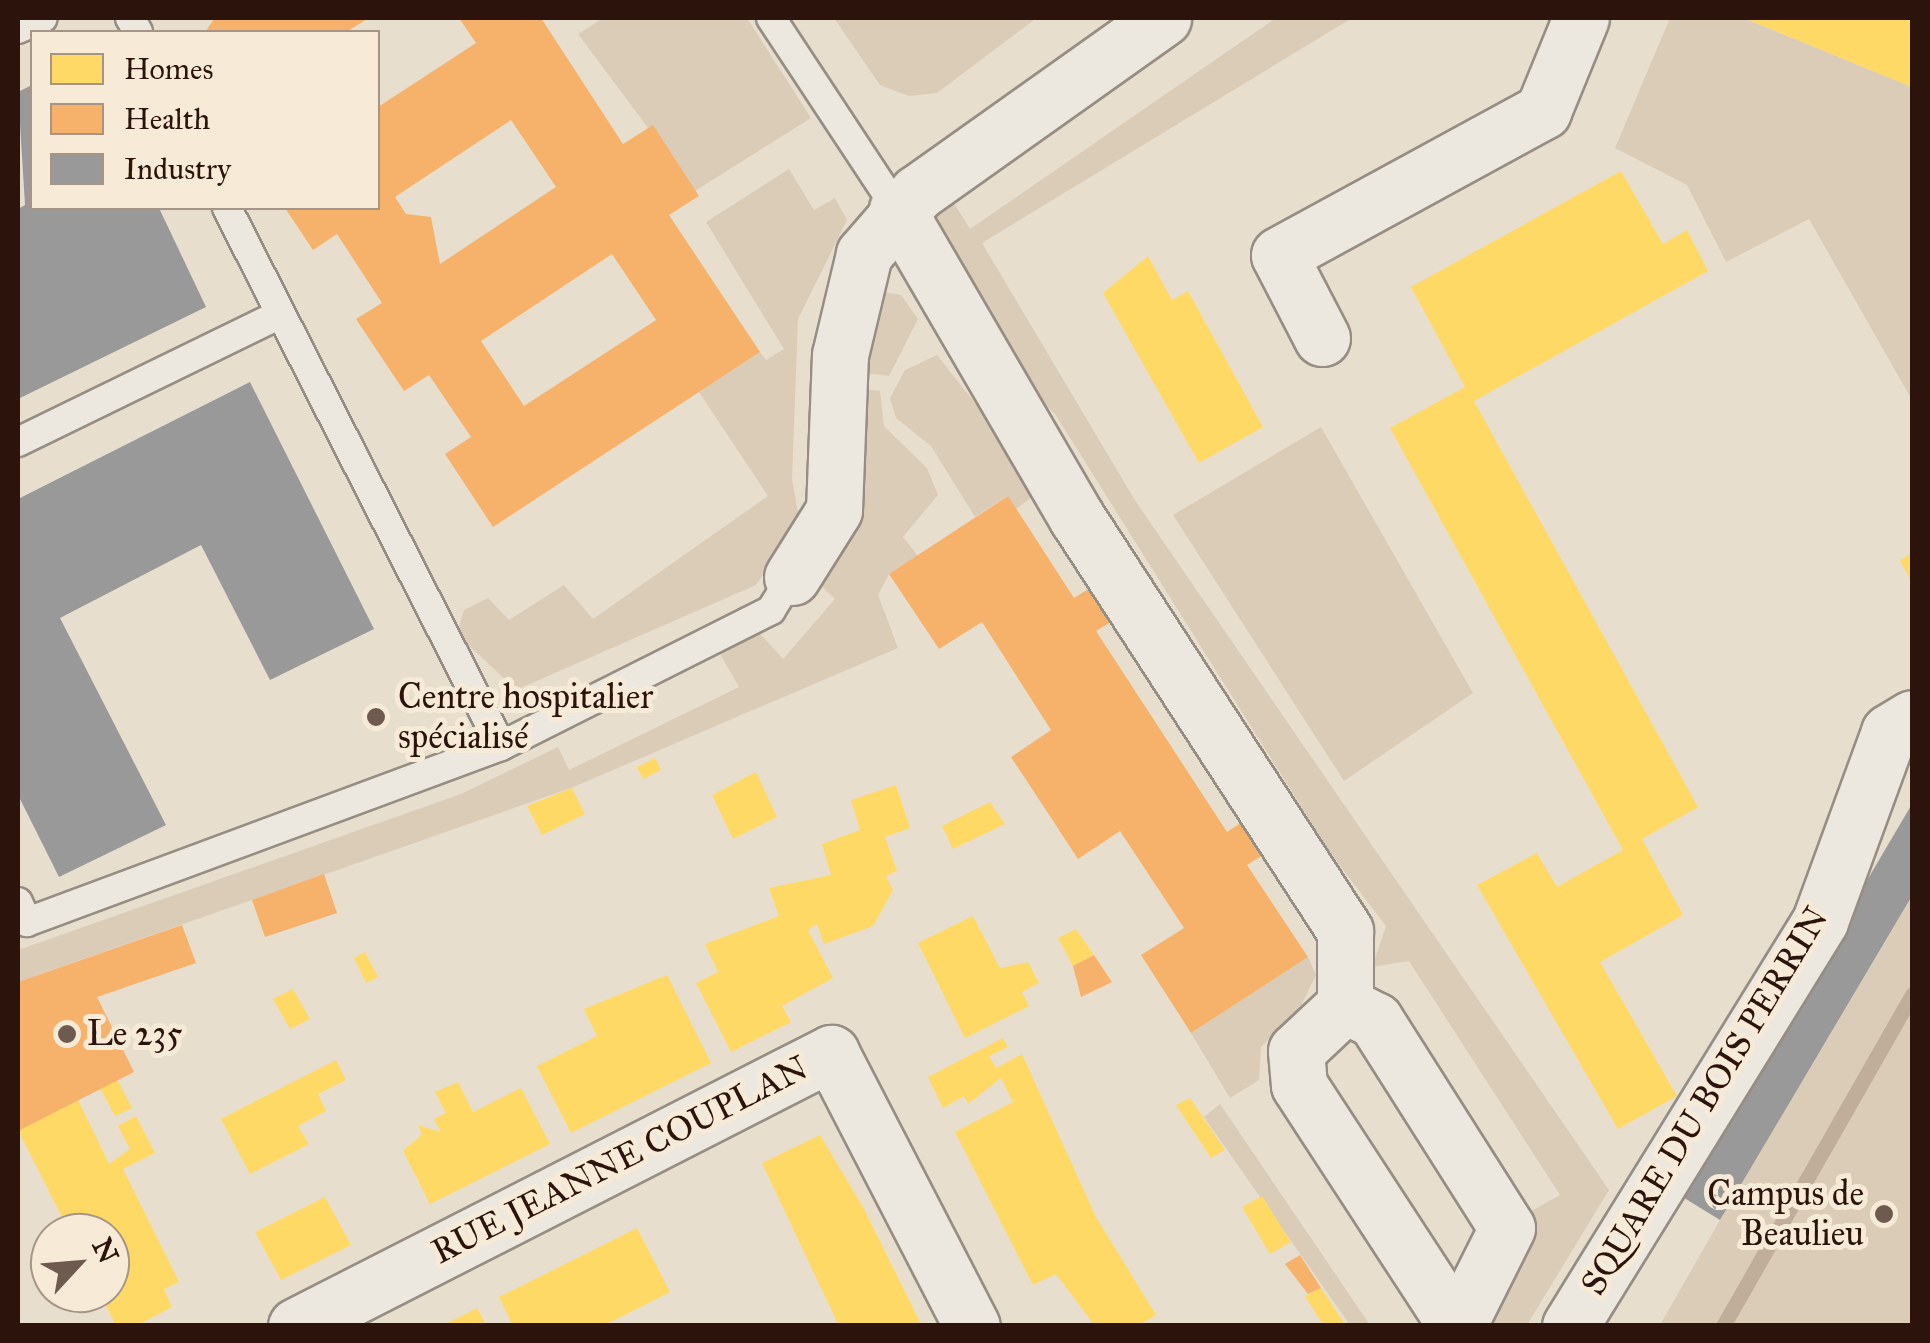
<!DOCTYPE html>
<html>
<head>
<meta charset="utf-8">
<style>
  body { margin:0 }
  #map { position:relative; width:1930px; height:1343px; overflow:hidden; background:#e8dece; font-family:"IM FELL Great Primer",serif }
  div>[style] { position:absolute }
  [style*='--x'] { left:calc(var(--x)*1px); top:calc(var(--y)*1px); width:calc(var(--w)*1px); rotate:calc(var(--a)*1deg) }
  .green>* { inset:0; background:#dbccb7 }
  .homes>* { inset:0; background:#ffd966 }
  .health>* { inset:0; background:#f6b26b }
  .industry>* { inset:0; background:#999 }
  .stream>* { height:15px; margin:-7.5px; padding:0 7.5px; transform-origin:7.5px; border-radius:7.5px; background:#c0ae9a }
  .roads { filter:drop-shadow(2px 0 #968d83) drop-shadow(-2px 0 #968d83) drop-shadow(0 2px #968d83) drop-shadow(0 -2px #968d83) }
  .lane>* { height:28px; margin:-14px; padding:0 14px; transform-origin:14px; border-radius:14px; background:#ece7df }
  .street>* { height:55px; margin:-27.5px; padding:0 27.5px; transform-origin:27.5px; border-radius:27.5px; background:#ece7df }
  .dots>* { width:28px; height:28px; translate:-50% -50%; box-sizing:border-box; border:5px solid #f7ebd8; border-radius:50% }
  span { translate:-50% -50%; white-space:nowrap; text-align:center; line-height:1.15; -webkit-text-stroke:10px #f7ebd8; paint-order:stroke }
  .poi-label { font-size:35px; color:#2c130b }
  .left { translate:0 -50%; text-align:left }
  .right { translate:-100% -50%; text-align:right }
  .street-label { font-size:35px; color:#2c130b }
  .frame { position:absolute; inset:0; border:20px solid #2c130b; pointer-events:none }
  .legend { position:absolute; left:30px; top:30px; width:350px; height:180px; box-sizing:border-box; background:#f7ebd8; border:2px solid #a69586; margin:0; padding:12px 18px; list-style:none; font-size:30px; color:#2c130b }
  .legend li { display:flex; align-items:center; gap:20px; height:50px }
  .legend b { width:50px; border:2px solid #a69586 }
  .north { position:absolute; left:30px; top:1213px; width:100px; height:100px; box-sizing:border-box; background:#f7ebd8; border:2px solid #a69586; border-radius:50%; rotate:64deg; font-size:28px; font-weight:700; line-height:40px; text-align:center; color:#2c130b }
  .north::after { content:''; display:block; margin:auto; width:35px; height:45px; background:#6e5a4f; clip-path:polygon(50% 0,100% 100%,50% 72%,0 100%) }
</style>
</head>
<body>
<div id="map">
  <div class="green">
    <i style="clip-path:polygon(603px 18px,747px 18px,811px 118px,695px 191px,578px 34px)"></i>
    <i style="clip-path:polygon(834px 18px,1034px 18px,1034px 20px,937px 93px,909px 96px,880px 85px)"></i>
    <i style="clip-path:polygon(1276px 18px,1352px 18px,982px 243px,1136px 502px,1609px 1190px,1527px 1325px,1482px 1325px,1524px 1215px,1560px 1195px,1409px 961px,1372px 967px,1386px 926px,1331px 854px,1055px 414px,1027px 389px,931px 221px,950px 197px,970px 229px)"></i>
    <i style="clip-path:polygon(1670px 18px,1743px 18px,1912px 87px,1912px 400px,1809px 219px,1726px 262px,1687px 185px,1615px 148px)"></i>
    <i style="clip-path:polygon(789px 169px,814px 210px,835px 198px,847px 220px,798px 319px,792px 480px,800px 522px,756px 585px,516px 690px,457px 634px,464px 610px,488px 598px,509px 620px,564px 585px,593px 619px,768px 496px,699px 392px,760px 352px,766px 360px,784px 349px,706px 222px)"></i>
    <i style="clip-path:polygon(877px 291px,901px 295px,918px 319px,889px 376px,856px 372px)"></i>
    <i style="clip-path:polygon(937px 355px,1043px 489px,1016px 509px,1007px 496px,975px 517px,931px 446px,896px 418px,890px 398px,905px 370px)"></i>
    <i style="clip-path:polygon(856px 388px,880px 391px,884px 426px,927px 468px,938px 495px,903px 537px,918px 556px,889px 574px,878px 595px,898px 648px,571px 788px,18px 982px,18px 950px,461px 794px,558px 747px,569px 770px,739px 687px,719px 652px,755px 628px,783px 659px,835px 599px,807px 573px)"></i>
    <i style="clip-path:polygon(1321px 427px,1473px 693px,1344px 781px,1173px 515px)"></i>
    <i style="clip-path:polygon(1912px 897px,1912px 1325px,1660px 1325px,1720px 1220px)"></i>
    <i style="clip-path:polygon(1308px 957px,1316px 975px,1300px 1008px,1261px 1047px,1259px 1080px,1230px 1098px,1191px 1033px)"></i>
    <i style="clip-path:polygon(1220px 1104px,1370px 1325px,1350px 1325px,1204px 1117px)"></i>
  </div>
  <div class="homes">
    <i style="clip-path:polygon(1744px 18px,1912px 18px,1912px 87px)"></i>
    <i style="clip-path:polygon(1621px 171px,1663px 244px,1687px 230px,1708px 271px,1474px 401px,1698px 807px,1642px 839px,1683px 915px,1600px 962px,1677px 1096px,1618px 1129px,1477px 885px,1537px 853px,1557px 887px,1623px 850px,1390px 428px,1465px 387px,1411px 287px)"></i>
    <i style="clip-path:polygon(1148px 256px,1172px 300px,1188px 291px,1263px 427px,1199px 463px,1103px 293px)"></i>
    <i style="clip-path:polygon(1912px 553px,1912px 583px,1900px 560px)"></i>
    <i style="clip-path:polygon(655px 758px,661px 770px,643px 779px,637px 767px)"></i>
    <i style="clip-path:polygon(756px 772px,777px 817px,733px 839px,712px 795px)"></i>
    <i style="clip-path:polygon(896px 785px,910px 828px,885px 837px,897px 871px,886px 876px,893px 890px,873px 926px,824px 944px,817px 924px,808px 930px,833px 978px,782px 1006px,791px 1022px,731px 1052px,696px 983px,718px 972px,705px 944px,779px 916px,769px 888px,831px 875px,822px 844px,860px 830px,851px 800px)"></i>
    <i style="clip-path:polygon(572px 788px,585px 814px,542px 835px,527px 806px)"></i>
    <i style="clip-path:polygon(990px 802px,1005px 824px,953px 849px,942px 826px)"></i>
    <i style="clip-path:polygon(973px 916px,1000px 968px,1028px 962px,1039px 983px,1022px 992px,1029px 1006px,965px 1038px,918px 943px)"></i>
    <i style="clip-path:polygon(1076px 929px,1094px 955px,1073px 966px,1058px 938px)"></i>
    <i style="clip-path:polygon(365px 952px,378px 977px,366px 983px,354px 958px)"></i>
    <i style="clip-path:polygon(667px 975px,711px 1063px,571px 1133px,537px 1066px,597px 1036px,584px 1009px)"></i>
    <i style="clip-path:polygon(293px 989px,310px 1019px,290px 1029px,273px 999px)"></i>
    <i style="clip-path:polygon(1003px 1038px,1008px 1047px,989px 1056px,996px 1068px,1022px 1054px,1096px 1217px,1156px 1315px,1138px 1326px,1095px 1326px,1056px 1274px,1033px 1285px,955px 1132px,1013px 1102px,1001px 1078px,968px 1104px,964px 1096px,943px 1108px,928px 1077px)"></i>
    <i style="clip-path:polygon(336px 1060px,346px 1080px,318px 1094px,326px 1111px,298px 1126px,309px 1144px,250px 1174px,221px 1119px)"></i>
    <i style="clip-path:polygon(117px 1079px,132px 1108px,115px 1116px,100px 1088px)"></i>
    <i style="clip-path:polygon(458px 1082px,473px 1112px,521px 1088px,550px 1144px,430px 1204px,403px 1151px,422px 1134px,418px 1125px,441px 1132px,434px 1119px,446px 1113px,435px 1092px)"></i>
    <i style="clip-path:polygon(1190px 1098px,1225px 1150px,1211px 1158px,1176px 1105px)"></i>
    <i style="clip-path:polygon(78px 1100px,109px 1164px,130px 1149px,118px 1126px,136px 1116px,155px 1153px,123px 1169px,179px 1282px,164px 1289px,172px 1307px,136px 1326px,116px 1326px,100px 1293px,110px 1293px,110px 1233px,70px 1233px,18px 1130px)"></i>
    <i style="clip-path:polygon(820px 1135px,863px 1207px,922px 1326px,839px 1326px,762px 1163px)"></i>
    <i style="clip-path:polygon(1262px 1196px,1291px 1242px,1270px 1254px,1242px 1207px)"></i>
    <i style="clip-path:polygon(325px 1197px,351px 1245px,281px 1280px,255px 1232px)"></i>
    <i style="clip-path:polygon(637px 1228px,670px 1292px,603px 1326px,513px 1326px,499px 1297px)"></i>
    <i style="clip-path:polygon(1321px 1288px,1346px 1326px,1324px 1326px,1305px 1296px)"></i>
    <i style="clip-path:polygon(477px 1308px,487px 1326px,442px 1326px)"></i>
  </div>
  <div class="health">
    <i style="clip-path:polygon(215px 18px,369px 18px,346px 32px,205px 32px)"></i>
    <i style="clip-path:polygon(evenodd,459px 18px,541px 18px,623px 144px,653px 125px,699px 196px,669px 215px,760px 352px,493px 527px,445px 454px,471px 437px,429px 375px,404px 391px,356px 319px,382px 303px,337px 234px,313px 250px,285px 208px,378px 208px,378px 107px,476px 43px,459px 18px,511px 120px,556px 187px,440px 264px,431px 217px,406px 214px,395px 197px,511px 120px,459px 18px,612px 254px,656px 320px,524px 406px,481px 341px,612px 254px)"></i>
    <i style="clip-path:polygon(1008px 496px,1074px 598px,1093px 586px,1114px 620px,1096px 631px,1227px 832px,1245px 820px,1266px 853px,1247px 865px,1308px 957px,1191px 1033px,1141px 955px,1184px 928px,1120px 831px,1078px 859px,1011px 757px,1051px 730px,982px 622px,939px 649px,889px 574px)"></i>
    <i style="clip-path:polygon(324px 874px,337px 913px,265px 937px,252px 900px)"></i>
    <i style="clip-path:polygon(182px 925px,196px 963px,97px 997px,134px 1072px,18px 1131px,18px 982px)"></i>
    <i style="clip-path:polygon(1094px 955px,1112px 982px,1081px 997px,1073px 966px)"></i>
    <i style="clip-path:polygon(1300px 1255px,1321px 1288px,1308px 1294px,1285px 1264px)"></i>
  </div>
  <div class="industry">
    <i style="clip-path:polygon(32px 85px,32px 208px,159px 208px,206px 307px,18px 399px,18px 209px,25px 205px,18px 92px)"></i>
    <i style="clip-path:polygon(250px 382px,374px 629px,270px 680px,201px 545px,60px 618px,166px 825px,59px 877px,18px 795px,18px 499px)"></i>
    <i style="clip-path:polygon(1912px 804px,1912px 896px,1720px 1220px,1681px 1196px)"></i>
  </div>
  <div class="stream">
    <i style="--x:1723;--y:1326;--w:382;--a:-60.3"></i>
  </div>
  <div class="roads">
    <div class="lane">
      <i style="--x:130;--y:18;--w:16;--a:60"></i>
      <i style="--x:771;--y:18;--w:229;--a:56.6"></i>
      <i style="--x:18;--y:29;--w:27;--a:-24"></i>
      <i style="--x:18;--y:442;--w:292;--a:-26"></i>
      <i style="--x:501;--y:746;--w:302;--a:-26.7"></i>
      <i style="--x:771;--y:610;--w:39;--a:-58"></i>
      <i style="--x:18;--y:902;--w:22;--a:66"></i>
      <i style="--x:27;--y:922;--w:506;--a:-20.37"></i>
      <i style="--x:501;--y:746;--w:604;--a:-116.99"></i>
    </div>
    <div class="street">
      <i style="--x:897;--y:209;--w:358;--a:59.8"></i>
      <i style="--x:1077;--y:518;--w:492;--a:57"></i>
      <i style="--x:1345;--y:931;--w:74;--a:90"></i>
      <i style="--x:1345;--y:1005;--w:67;--a:136.8"></i>
      <i style="--x:1296;--y:1051;--w:34;--a:85"></i>
      <i style="--x:1299;--y:1085;--w:288;--a:56.9"></i>
      <i style="--x:1322;--y:338;--w:93;--a:-117.4"></i>
      <i style="--x:1279;--y:255;--w:301;--a:-28.6"></i>
      <i style="--x:1543;--y:111;--w:100;--a:-67.8"></i>
      <i style="--x:792;--y:577;--w:79;--a:-57.9"></i>
      <i style="--x:834;--y:510;--w:155;--a:-87.8"></i>
      <i style="--x:840;--y:355;--w:104;--a:-76.6"></i>
      <i style="--x:864;--y:254;--w:81;--a:-49"></i>
      <i style="--x:917;--y:193;--w:302;--a:-35.4"></i>
      <i style="--x:1345;--y:1005;--w:34;--a:27"></i>
      <i style="--x:1375;--y:1020;--w:246;--a:57.6"></i>
      <i style="--x:1507;--y:1228;--w:110;--a:116.6"></i>
      <i style="--x:296;--y:1326;--w:601;--a:-27.03"></i>
      <i style="--x:831;--y:1053;--w:307;--a:62.7"></i>
      <i style="--x:1570;--y:1326;--w:476;--a:-58.3"></i>
      <i style="--x:1820;--y:921;--w:201;--a:-69.9"></i>
      <i style="--x:1889;--y:732;--w:27;--a:-31"></i>
    </div>
  </div>
  <div class="dots">
    <i style="left:376px;top:717px;background:#6e5a4f"></i>
    <i style="left:67px;top:1034px;background:#6e5a4f"></i>
    <i style="left:1884px;top:1214px;background:#6e5a4f"></i>
  </div>
  <div class="poi-label">
    <span class="left" style="left:398px;top:717px">Centre hospitalier<br>spécialisé</span>
    <span class="left" style="left:87px;top:1034px">Le 235</span>
    <span class="right" style="left:1864px;top:1214px">Campus de<br>Beaulieu</span>
  </div>
  <div class="street-label">
    <span style="left:1705px;top:1101px;rotate:-59deg">SQUARE DU BOIS PERRIN</span>
    <span style="left:620px;top:1160px;rotate:-27deg">RUE JEANNE COUPLAN</span>
  </div>
  <div class="frame"></div>
  <ul class="legend">
  <li><b style="height:28px;background:#ffd966"></b>Homes</li>
  <li><b style="height:28px;background:#f6b26b"></b>Health</li>
  <li><b style="height:28px;background:#999"></b>Industry</li>
  </ul>
  <div class="north">N</div>
</div>
</body>
</html>
